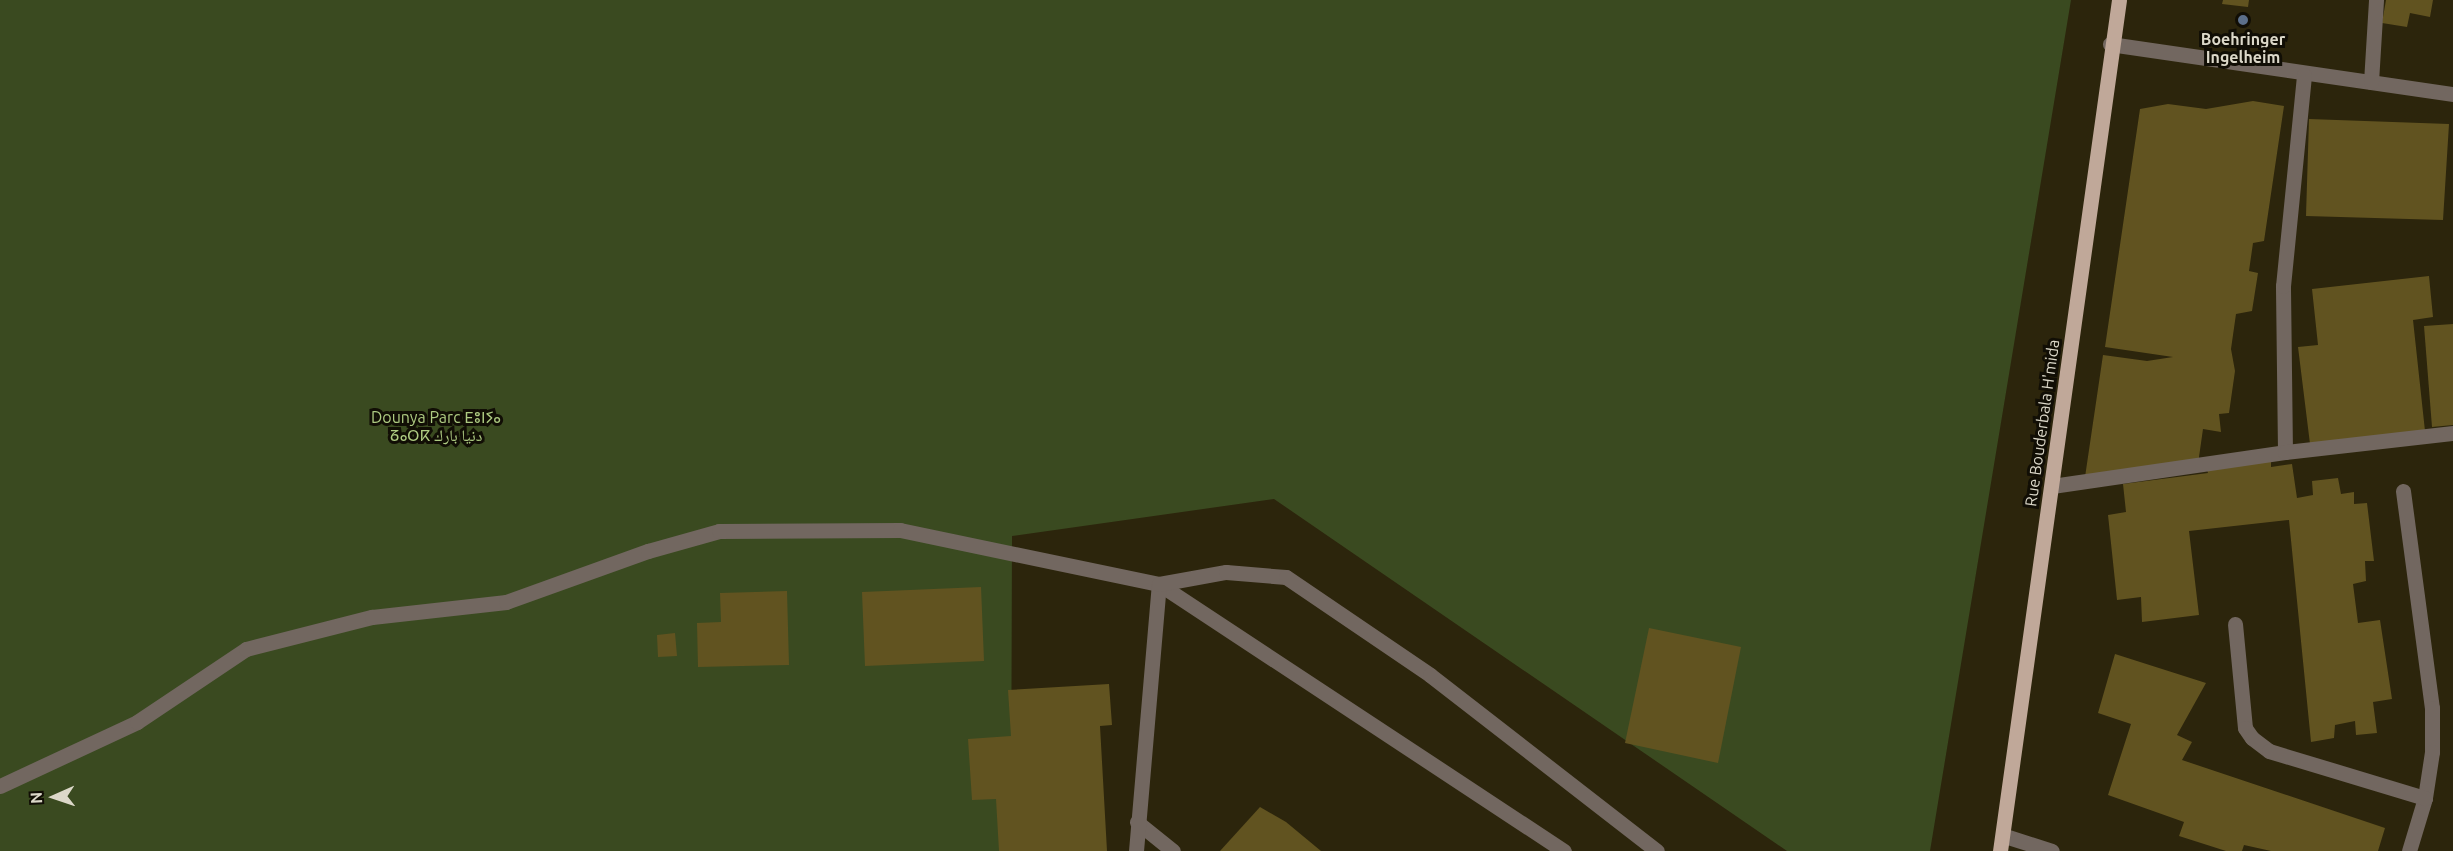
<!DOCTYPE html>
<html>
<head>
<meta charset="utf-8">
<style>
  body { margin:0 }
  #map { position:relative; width:2453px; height:851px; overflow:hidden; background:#2c250c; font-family:Ubuntu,"Noto Naskh Arabic","Noto Sans Tifinagh",sans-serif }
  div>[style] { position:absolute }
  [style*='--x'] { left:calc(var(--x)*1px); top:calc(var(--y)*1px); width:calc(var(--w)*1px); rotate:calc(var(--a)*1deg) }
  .green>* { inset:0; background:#3a4a20 }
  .building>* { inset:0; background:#615320 }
  .minor>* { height:15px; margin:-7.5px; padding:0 7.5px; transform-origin:7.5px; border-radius:7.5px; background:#726760 }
  .major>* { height:15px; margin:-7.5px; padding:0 7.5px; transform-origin:7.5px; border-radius:7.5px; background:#c0a899 }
  .dots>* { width:16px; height:16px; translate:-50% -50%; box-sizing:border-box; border:3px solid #110e05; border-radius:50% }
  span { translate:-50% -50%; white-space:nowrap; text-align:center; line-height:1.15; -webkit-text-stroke:6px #110e05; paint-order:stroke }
  .poi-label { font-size:16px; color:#dcd8c9; font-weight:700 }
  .park-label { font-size:16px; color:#aecb82 }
  .street-label { font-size:16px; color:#dcd8c9 }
  .north { position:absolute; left:24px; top:767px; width:60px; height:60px; -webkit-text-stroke:4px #110e05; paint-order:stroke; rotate:267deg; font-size:16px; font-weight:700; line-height:24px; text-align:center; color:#dcd8c9 }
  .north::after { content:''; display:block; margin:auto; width:21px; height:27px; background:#dcd8c9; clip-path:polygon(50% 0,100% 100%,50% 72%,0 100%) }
</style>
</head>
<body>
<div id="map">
  <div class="green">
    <i style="clip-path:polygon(0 0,2071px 0,1930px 851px,1787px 851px,1274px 499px,1012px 536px,1011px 851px,0 851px)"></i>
  </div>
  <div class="building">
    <i style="clip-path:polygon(2223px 0,2249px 0,2248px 7px,2222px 4px)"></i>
    <i style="clip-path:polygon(2386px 0,2433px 0,2430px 17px,2410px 13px,2407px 27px,2382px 23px)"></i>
    <i style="clip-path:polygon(2253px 101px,2284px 106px,2264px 241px,2253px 243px,2249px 271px,2258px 273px,2252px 311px,2236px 314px,2231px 349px,2235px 371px,2229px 413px,2219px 414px,2221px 432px,2203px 429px,2198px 464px,2085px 477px,2103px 355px,2147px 361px,2173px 357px,2105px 347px,2140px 109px,2168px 104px,2206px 109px)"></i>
    <i style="clip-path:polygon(2309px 119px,2449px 124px,2443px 220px,2306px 216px)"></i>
    <i style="clip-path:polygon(2429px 276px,2433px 317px,2413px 320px,2425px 431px,2310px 444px,2298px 347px,2318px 345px,2312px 289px)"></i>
    <i style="clip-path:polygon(2453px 324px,2453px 425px,2432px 427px,2424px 326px)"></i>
    <i style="clip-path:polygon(2271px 456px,2271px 467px,2292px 464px,2297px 498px,2313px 495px,2312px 481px,2338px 478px,2341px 494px,2354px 492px,2354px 504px,2367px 503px,2374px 561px,2365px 561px,2366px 581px,2353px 584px,2358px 623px,2380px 620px,2392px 699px,2373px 702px,2377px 733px,2356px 735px,2355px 721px,2335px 725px,2334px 738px,2311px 742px,2289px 520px,2189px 531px,2199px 615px,2142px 622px,2141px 597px,2117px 600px,2108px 515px,2126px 512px,2123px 484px,2208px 473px,2205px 464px)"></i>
    <i style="clip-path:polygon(981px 587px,984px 661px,865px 666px,862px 592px)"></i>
    <i style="clip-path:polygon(787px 591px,789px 665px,698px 667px,697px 623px,721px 622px,720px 593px)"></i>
    <i style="clip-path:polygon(1649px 628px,1741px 647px,1718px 763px,1625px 743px)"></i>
    <i style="clip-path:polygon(675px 633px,677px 656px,658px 657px,657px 635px)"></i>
    <i style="clip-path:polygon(2115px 654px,2206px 683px,2177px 735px,2192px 742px,2182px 760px,2385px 828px,2378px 851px,2271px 851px,2244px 845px,2242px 851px,2226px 851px,2179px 836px,2184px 822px,2108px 795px,2131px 724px,2098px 713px)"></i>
    <i style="clip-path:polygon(1109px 684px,1112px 725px,1100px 726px,1107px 851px,999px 851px,996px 799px,972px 800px,968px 739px,1011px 736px,1008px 690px)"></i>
    <i style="clip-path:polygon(1260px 807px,1286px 822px,1321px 851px,1220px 851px)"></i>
  </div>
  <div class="minor">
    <i style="--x:2110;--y:44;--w:347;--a:8.3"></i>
    <i style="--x:2371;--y:82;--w:82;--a:-86.5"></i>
    <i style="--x:2285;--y:452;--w:166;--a:-90.7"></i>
    <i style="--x:2283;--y:286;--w:212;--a:-84.3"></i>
    <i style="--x:2052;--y:486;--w:235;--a:-8.3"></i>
    <i style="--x:2285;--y:452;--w:169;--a:-6.5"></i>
    <i style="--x:2403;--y:491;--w:219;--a:82.4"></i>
    <i style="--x:2432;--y:708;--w:44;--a:90"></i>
    <i style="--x:2432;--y:752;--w:47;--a:98.7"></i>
    <i style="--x:2425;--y:798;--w:55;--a:106.8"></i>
    <i style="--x:2235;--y:624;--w:104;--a:84.5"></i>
    <i style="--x:2245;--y:728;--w:12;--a:55"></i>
    <i style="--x:2252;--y:738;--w:21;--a:37"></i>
    <i style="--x:2269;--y:751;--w:163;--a:16.8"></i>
    <i style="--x:0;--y:786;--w:151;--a:-25"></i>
    <i style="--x:137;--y:722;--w:131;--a:-33.8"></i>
    <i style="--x:246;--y:649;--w:130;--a:-14.3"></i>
    <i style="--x:372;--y:617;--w:135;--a:-6.4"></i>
    <i style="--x:506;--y:602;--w:151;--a:-19.8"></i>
    <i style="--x:648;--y:551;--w:74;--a:-15.7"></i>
    <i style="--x:719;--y:531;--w:181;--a:-0.3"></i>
    <i style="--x:900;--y:530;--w:265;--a:11.8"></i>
    <i style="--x:1159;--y:584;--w:485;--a:33.4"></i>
    <i style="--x:1137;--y:822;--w:46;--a:38.9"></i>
    <i style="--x:2005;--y:836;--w:49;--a:17.7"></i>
    <i style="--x:1136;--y:851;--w:268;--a:-85.1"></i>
    <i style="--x:1159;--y:584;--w:68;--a:-10.2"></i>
    <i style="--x:1226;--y:572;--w:60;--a:4.8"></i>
    <i style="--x:1286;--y:577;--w:174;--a:34.2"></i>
    <i style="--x:1430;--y:675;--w:287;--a:37.8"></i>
  </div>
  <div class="major">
    <i style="--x:2000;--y:851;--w:859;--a:-82.04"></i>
  </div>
  <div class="dots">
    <i style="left:2243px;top:20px;background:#5c6f8a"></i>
  </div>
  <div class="poi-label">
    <span style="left:2243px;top:48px">Boehringer<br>Ingelheim</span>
  </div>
  <div class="park-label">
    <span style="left:436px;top:426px">Dounya Parc ⴹⵓⵏⵢⴰ<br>ⵒⴰⵔⴽ دنيا بارك</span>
  </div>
  <div class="street-label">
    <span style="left:2042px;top:423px;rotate:-82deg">Rue Bouderbala H'mida</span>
  </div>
  <div class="north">N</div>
</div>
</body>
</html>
